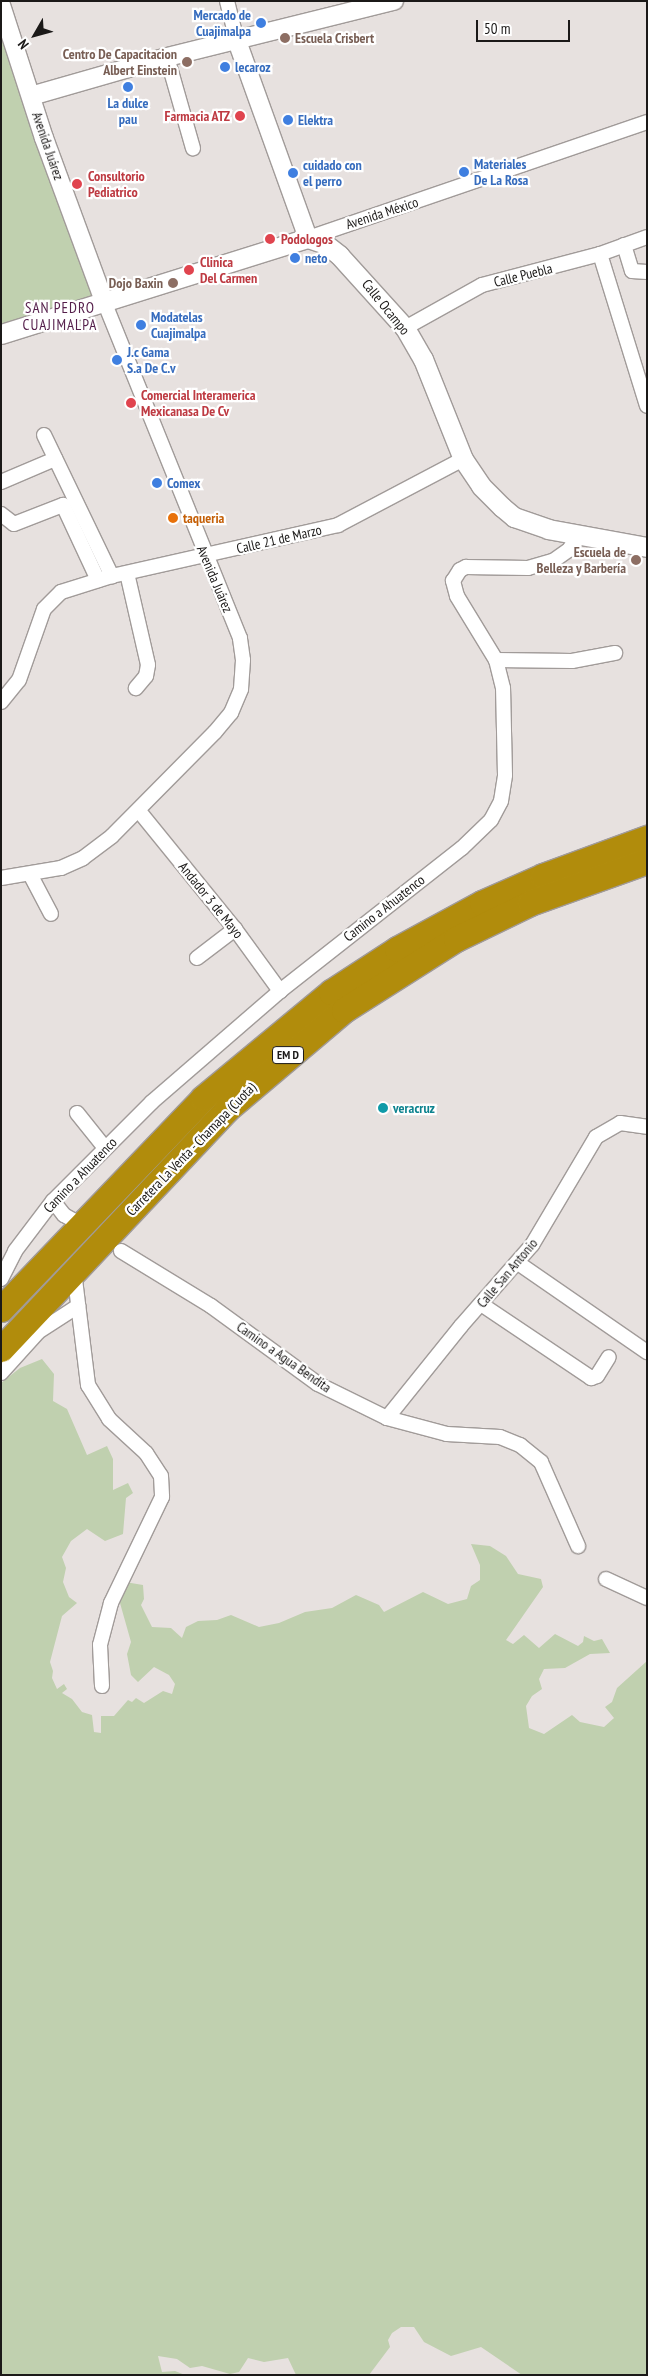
<!DOCTYPE html>
<html>
<head>
<meta charset="utf-8">
<style>
  body { margin:0 }
  #map { position:relative; width:648px; height:2376px; overflow:hidden; background:#e7e1df; font-family:"PT Sans Narrow",sans-serif }
  div>[style] { position:absolute }
  [style*='--x'] { left:calc(var(--x)*1px); top:calc(var(--y)*1px); width:calc(var(--w)*1px); rotate:calc(var(--a)*1deg) }
  .green>* { inset:0; background:#c0d0af }
  .roads { filter:drop-shadow(1px 0 #a19b99) drop-shadow(-1px 0 #a19b99) drop-shadow(0 1px #a19b99) drop-shadow(0 -1px #a19b99) }
  .minor>* { height:14px; margin:-7px; padding:0 7px; transform-origin:7px; border-radius:7px; background:#fff }
  .tertiary>* { height:18px; margin:-9px; padding:0 9px; transform-origin:9px; border-radius:9px; background:#fff }
  .secondary>* { height:19px; margin:-9.5px; padding:0 9.5px; transform-origin:9.5px; border-radius:9.5px; background:#fff }
  .motorway>* { height:25px; margin:-12.5px; padding:0 12.5px; transform-origin:12.5px; border-radius:12.5px; background:#b18c0c }
  .dots>* { width:14px; height:14px; translate:-50% -50%; box-sizing:border-box; border:2px solid #fff; border-radius:50% }
  span { translate:-50% -50%; white-space:nowrap; text-align:center; line-height:1.15; -webkit-text-stroke:4.5px #fff; paint-order:stroke }
  .shield-label span { padding:1px 4px; background:#fff; border:1px solid; border-radius:4px; -webkit-text-stroke-width:0 }
  .shield-label { font-size:12px; color:#1b1918; font-weight:700 }
  .shop-label { font-size:14px; color:#366cbe; font-weight:700 }
  .right { translate:-100% -50%; text-align:right }
  .left { translate:0 -50%; text-align:left }
  .education-label { font-size:14px; color:#785e54; font-weight:700 }
  .health-label { font-size:14px; color:#be3a42; font-weight:700 }
  .street-label { font-size:14px; color:#1b1918 }
  .food-label { font-size:14px; color:#c56008; font-weight:700 }
  .culture-label { font-size:14px; color:#0d838f; font-weight:700 }
  .neighbourhood-label { font-size:15px; color:#551f4b; letter-spacing:1px }
  .frame { position:absolute; inset:0; border:2px solid #1b1918; pointer-events:none }
  .north { position:absolute; left:10px; top:10px; width:50px; height:50px; -webkit-text-stroke:4px #fff; paint-order:stroke; rotate:232deg; font-size:14px; font-weight:700; line-height:20px; text-align:center; color:#1b1918 }
  .north::after { content:''; display:block; margin:auto; width:18px; height:22px; background:#1b1918; clip-path:polygon(50% 0,100% 100%,50% 72%,0 100%) }
  .scale { position:absolute; left:476px; top:20px; width:94px; height:22px; box-sizing:border-box; border:2px solid #1b1918; border-top:0; padding-left:6px; font-size:15px; line-height:18px; white-space:nowrap; color:#1b1918; -webkit-text-stroke:4px #fff; paint-order:stroke }
</style>
</head>
<body>
<div id="map">
  <div class="green">
    <i style="clip-path:polygon(1px 15px,104px 301px,1px 334px)"></i>
    <i style="clip-path:polygon(42px 1359px,54px 1374px,53px 1401px,67px 1409px,87px 1455px,107px 1446px,113px 1459px,113px 1490px,128px 1483px,133px 1493px,126px 1498px,123px 1534px,105px 1541px,87px 1529px,71px 1541px,62px 1557px,66px 1568px,63px 1582px,69px 1597px,77px 1603px,62px 1616px,50px 1662px,53px 1671px,52px 1678px,57px 1689px,64px 1684px,67px 1689px,62px 1693px,72px 1699px,82px 1712px,92px 1715px,94px 1732px,101px 1733px,101px 1716px,114px 1716px,128px 1700px,132px 1702px,136px 1698px,144px 1703px,163px 1691px,172px 1694px,175px 1684px,169px 1675px,154px 1667px,138px 1682px,131px 1675px,127px 1654px,131px 1642px,120px 1603px,114px 1599px,125px 1582px,143px 1585px,144px 1599px,141px 1605px,152px 1627px,171px 1628px,182px 1638px,186px 1627px,198px 1621px,217px 1620px,231px 1615px,259px 1627px,279px 1623px,305px 1612px,332px 1608px,356px 1595px,379px 1605px,384px 1612px,423px 1592px,448px 1604px,467px 1599px,471px 1586px,480px 1580px,480px 1565px,471px 1544px,490px 1546px,506px 1556px,518px 1574px,541px 1579px,543px 1587px,506px 1640px,513px 1644px,524px 1635px,539px 1648px,555px 1634px,578px 1646px,583px 1642px,584px 1636px,594px 1641px,602px 1639px,610px 1653px,590px 1654px,565px 1668px,544px 1669px,539px 1679px,542px 1689px,532px 1696px,526px 1706px,529px 1728px,544px 1734px,572px 1715px,580px 1722px,604px 1727px,614px 1718px,605px 1707px,612px 1702px,617px 1688px,647px 1661px,647px 2375px,522px 2375px,481px 2347px,451px 2356px,424px 2342px,414px 2327px,401px 2327px,392px 2333px,388px 2340px,390px 2347px,369px 2375px,296px 2375px,288px 2358px,264px 2362px,248px 2358px,239px 2372px,230px 2374px,202px 2366px,190px 2368px,177px 2359px,158px 2356px,162px 2372px,175px 2371px,185px 2375px,1px 2375px,1px 1383px,20px 1368px)"></i>
  </div>
  <div class="roads">
    <div class="minor">
      <i style="--x:227;--y:1;--w:41;--a:76"></i>
      <i style="--x:167;--y:57;--w:95;--a:74.1"></i>
      <i style="--x:308;--y:238;--w:358;--a:-18.9"></i>
      <i style="--x:624;--y:245;--w:27;--a:73"></i>
      <i style="--x:632;--y:271;--w:15;--a:4"></i>
      <i style="--x:600;--y:254;--w:159;--a:72.8"></i>
      <i style="--x:405;--y:328;--w:88;--a:-29.2"></i>
      <i style="--x:482;--y:285;--w:122;--a:-14.7"></i>
      <i style="--x:600;--y:254;--w:50;--a:-19.9"></i>
      <i style="--x:44;--y:435;--w:157;--a:64.3"></i>
      <i style="--x:1;--y:482;--w:59;--a:-23.1"></i>
      <i style="--x:1;--y:514;--w:16;--a:38"></i>
      <i style="--x:14;--y:524;--w:53;--a:-21.2"></i>
      <i style="--x:63;--y:505;--w:83;--a:65"></i>
      <i style="--x:127;--y:573;--w:94;--a:77.1"></i>
      <i style="--x:148;--y:665;--w:11;--a:100"></i>
      <i style="--x:146;--y:676;--w:16;--a:130"></i>
      <i style="--x:496;--y:660;--w:76;--a:0.8"></i>
      <i style="--x:572;--y:661;--w:44;--a:-10.5"></i>
      <i style="--x:1;--y:702;--w:28;--a:-51"></i>
      <i style="--x:19;--y:680;--w:75;--a:-70.6"></i>
      <i style="--x:44;--y:609;--w:24;--a:-45"></i>
      <i style="--x:61;--y:592;--w:53;--a:-17.4"></i>
      <i style="--x:112;--y:576;--w:232;--a:-12.7"></i>
      <i style="--x:338;--y:525;--w:141;--a:-27.8"></i>
      <i style="--x:139;--y:811;--w:152;--a:50.9"></i>
      <i style="--x:235;--y:929;--w:77;--a:54"></i>
      <i style="--x:30;--y:874;--w:45;--a:62.3"></i>
      <i style="--x:1;--y:878;--w:61;--a:-9.5"></i>
      <i style="--x:61;--y:868;--w:24;--a:-24"></i>
      <i style="--x:83;--y:858;--w:36;--a:-37"></i>
      <i style="--x:112;--y:836;--w:146;--a:-45.3"></i>
      <i style="--x:215;--y:732;--w:25;--a:-50"></i>
      <i style="--x:231;--y:713;--w:26;--a:-67"></i>
      <i style="--x:241;--y:689;--w:29;--a:-86"></i>
      <i style="--x:243;--y:660;--w:22;--a:-98"></i>
      <i style="--x:240;--y:638;--w:363;--a:-112"></i>
      <i style="--x:197;--y:958;--w:48;--a:-37.3"></i>
      <i style="--x:77;--y:1113;--w:45;--a:51.3"></i>
      <i style="--x:53;--y:1201;--w:18;--a:52"></i>
      <i style="--x:64;--y:1215;--w:13;--a:29"></i>
      <i style="--x:121;--y:1251;--w:105;--a:31.4"></i>
      <i style="--x:211;--y:1306;--w:132;--a:36.1"></i>
      <i style="--x:318;--y:1384;--w:77;--a:26.2"></i>
      <i style="--x:387;--y:1418;--w:62;--a:14.9"></i>
      <i style="--x:447;--y:1434;--w:53;--a:3.2"></i>
      <i style="--x:500;--y:1437;--w:22;--a:22"></i>
      <i style="--x:520;--y:1445;--w:27;--a:39"></i>
      <i style="--x:541;--y:1462;--w:92;--a:66.2"></i>
      <i style="--x:518;--y:1263;--w:157;--a:34.6"></i>
      <i style="--x:1;--y:1279;--w:31;--a:-63"></i>
      <i style="--x:15;--y:1251;--w:63;--a:-52.8"></i>
      <i style="--x:53;--y:1201;--w:140;--a:-45"></i>
      <i style="--x:152;--y:1102;--w:169;--a:-40.9"></i>
      <i style="--x:280;--y:991;--w:231;--a:-38.2"></i>
      <i style="--x:462;--y:848;--w:40;--a:-44"></i>
      <i style="--x:491;--y:820;--w:21;--a:-62"></i>
      <i style="--x:501;--y:801;--w:26;--a:-81"></i>
      <i style="--x:505;--y:775;--w:87;--a:-91.3"></i>
      <i style="--x:503;--y:688;--w:29;--a:-104"></i>
      <i style="--x:496;--y:660;--w:75;--a:-121.4"></i>
      <i style="--x:457;--y:596;--w:16;--a:-105"></i>
      <i style="--x:453;--y:581;--w:13;--a:-58"></i>
      <i style="--x:460;--y:570;--w:7;--a:-27"></i>
      <i style="--x:466;--y:567;--w:62;--a:0.9"></i>
      <i style="--x:528;--y:568;--w:26;--a:-16"></i>
      <i style="--x:553;--y:561;--w:19;--a:-35"></i>
      <i style="--x:569;--y:550;--w:16;--a:-60"></i>
      <i style="--x:75;--y:1279;--w:107;--a:83"></i>
      <i style="--x:88;--y:1385;--w:40;--a:58"></i>
      <i style="--x:109;--y:1419;--w:50;--a:42.6"></i>
      <i style="--x:146;--y:1453;--w:27;--a:57"></i>
      <i style="--x:161;--y:1476;--w:21;--a:87"></i>
      <i style="--x:162;--y:1497;--w:118;--a:115.7"></i>
      <i style="--x:111;--y:1603;--w:43;--a:104.7"></i>
      <i style="--x:100;--y:1645;--w:41;--a:87.2"></i>
      <i style="--x:481;--y:1304;--w:133;--a:33.9"></i>
      <i style="--x:591;--y:1378;--w:6;--a:-18"></i>
      <i style="--x:597;--y:1376;--w:22;--a:-58"></i>
      <i style="--x:1;--y:1373;--w:55;--a:-47.9"></i>
      <i style="--x:38;--y:1332;--w:48;--a:-33"></i>
      <i style="--x:387;--y:1418;--w:118;--a:-51.2"></i>
      <i style="--x:461;--y:1326;--w:108;--a:-48.8"></i>
      <i style="--x:532;--y:1245;--w:126;--a:-59.3"></i>
      <i style="--x:596;--y:1137;--w:28;--a:-30"></i>
      <i style="--x:620;--y:1123;--w:27;--a:8"></i>
      <i style="--x:606;--y:1579;--w:45;--a:24.9"></i>
    </div>
    <div class="tertiary">
      <i style="--x:1;--y:5;--w:140;--a:72.1"></i>
      <i style="--x:44;--y:138;--w:174;--a:69.8"></i>
      <i style="--x:237;--y:41;--w:209;--a:70.2"></i>
      <i style="--x:31;--y:96;--w:141;--a:-16"></i>
      <i style="--x:167;--y:57;--w:234;--a:-13.9"></i>
    </div>
    <div class="secondary">
      <i style="--x:1;--y:334;--w:322;--a:-17.4"></i>
      <i style="--x:308;--y:238;--w:18;--a:19"></i>
      <i style="--x:325;--y:244;--w:18;--a:38"></i>
      <i style="--x:339;--y:255;--w:98;--a:47.9"></i>
      <i style="--x:405;--y:328;--w:36;--a:60"></i>
      <i style="--x:423;--y:359;--w:108;--a:68.2"></i>
      <i style="--x:463;--y:459;--w:32;--a:56"></i>
      <i style="--x:481;--y:486;--w:30;--a:45"></i>
      <i style="--x:502;--y:507;--w:16;--a:40"></i>
      <i style="--x:514;--y:517;--w:36;--a:19"></i>
      <i style="--x:548;--y:529;--w:101;--a:10.3"></i>
    </div>
    <div class="motorway">
      <i style="--x:1;--y:1309;--w:292;--a:-46.2"></i>
      <i style="--x:203;--y:1098;--w:166;--a:-39.6"></i>
      <i style="--x:331;--y:992;--w:79;--a:-33.1"></i>
      <i style="--x:397;--y:949;--w:97;--a:-28.4"></i>
      <i style="--x:482;--y:903;--w:67;--a:-23.9"></i>
      <i style="--x:543;--y:876;--w:111;--a:-20.1"></i>
      <i style="--x:1;--y:1349;--w:328;--a:-46.7"></i>
      <i style="--x:226;--y:1110;--w:155;--a:-40.3"></i>
      <i style="--x:344;--y:1010;--w:133;--a:-32.4"></i>
      <i style="--x:456;--y:939;--w:82;--a:-25.9"></i>
      <i style="--x:530;--y:903;--w:124;--a:-19.7"></i>
    </div>
  </div>
  <div class="dots">
    <i style="left:261px;top:23px;background:#3f7fe0"></i>
    <i style="left:285px;top:38px;background:#8d6e63"></i>
    <i style="left:187px;top:62px;background:#8d6e63"></i>
    <i style="left:225px;top:67px;background:#3f7fe0"></i>
    <i style="left:128px;top:87px;background:#3f7fe0"></i>
    <i style="left:240px;top:116px;background:#e0444e"></i>
    <i style="left:288px;top:120px;background:#3f7fe0"></i>
    <i style="left:464px;top:172px;background:#3f7fe0"></i>
    <i style="left:293px;top:173px;background:#3f7fe0"></i>
    <i style="left:77px;top:184px;background:#e0444e"></i>
    <i style="left:270px;top:239px;background:#e0444e"></i>
    <i style="left:295px;top:258px;background:#3f7fe0"></i>
    <i style="left:189px;top:270px;background:#e0444e"></i>
    <i style="left:173px;top:283px;background:#8d6e63"></i>
    <i style="left:141px;top:325px;background:#3f7fe0"></i>
    <i style="left:117px;top:360px;background:#3f7fe0"></i>
    <i style="left:131px;top:403px;background:#e0444e"></i>
    <i style="left:157px;top:483px;background:#3f7fe0"></i>
    <i style="left:173px;top:518px;background:#e8710a"></i>
    <i style="left:636px;top:560px;background:#8d6e63"></i>
    <i style="left:383px;top:1108px;background:#0f9aa8"></i>
  </div>
  <div class="shield-label">
    <span style="left:288px;top:1055px">EM D</span>
  </div>
  <div class="shop-label">
    <span class="right" style="left:251px;top:23px">Mercado de<br>Cuajimalpa</span>
    <span class="left" style="left:235px;top:67px">lecaroz</span>
    <span style="left:128px;top:111px">La dulce<br>pau</span>
    <span class="left" style="left:298px;top:120px">Elektra</span>
    <span class="left" style="left:474px;top:172px">Materiales<br>De La Rosa</span>
    <span class="left" style="left:303px;top:173px">cuidado con<br>el perro</span>
    <span class="left" style="left:305px;top:258px">neto</span>
    <span class="left" style="left:151px;top:325px">Modatelas<br>Cuajimalpa</span>
    <span class="left" style="left:127px;top:360px">J.c Gama<br>S.a De C.v</span>
    <span class="left" style="left:167px;top:483px">Comex</span>
  </div>
  <div class="education-label">
    <span class="left" style="left:295px;top:38px">Escuela Crisbert</span>
    <span class="right" style="left:177px;top:62px">Centro De Capacitacion<br>Albert Einstein</span>
    <span class="right" style="left:163px;top:283px">Dojo Baxin</span>
    <span class="right" style="left:626px;top:560px">Escuela de<br>Belleza y Barbería</span>
  </div>
  <div class="health-label">
    <span class="right" style="left:230px;top:116px">Farmacia ATZ</span>
    <span class="left" style="left:88px;top:184px">Consultorio<br>Pediatrico</span>
    <span class="left" style="left:281px;top:239px">Podologos</span>
    <span class="left" style="left:200px;top:270px">Clinica<br>Del Carmen</span>
    <span class="left" style="left:141px;top:403px">Comercial Interamerica<br>Mexicanasa De Cv</span>
  </div>
  <div class="street-label">
    <span style="left:48px;top:146px;rotate:71deg">Avenida Juárez</span>
    <span style="left:382px;top:213px;rotate:-18deg">Avenida México</span>
    <span style="left:523px;top:275px;rotate:-14deg">Calle Puebla</span>
    <span style="left:386px;top:307px;rotate:51deg">Calle Ocampo</span>
    <span style="left:279px;top:539px;rotate:-13deg">Calle 21 de Marzo</span>
    <span style="left:215px;top:579px;rotate:67deg">Avenida Juárez</span>
    <span style="left:211px;top:900px;rotate:51deg">Andador 3 de Mayo</span>
    <span style="left:384px;top:908px;rotate:-38deg">Camino a Ahuatenco</span>
    <span style="left:191px;top:1149px;rotate:-46deg">Carretera La Venta - Chamapa (Cuota)</span>
    <span style="left:80px;top:1175px;rotate:-46deg">Camino a Ahuatenco</span>
    <span style="left:507px;top:1273px;rotate:-50deg">Calle San Antonio</span>
    <span style="left:284px;top:1357px;rotate:35deg">Camino a Agua Bendita</span>
  </div>
  <div class="food-label">
    <span class="left" style="left:183px;top:518px">taqueria</span>
  </div>
  <div class="culture-label">
    <span class="left" style="left:393px;top:1108px">veracruz</span>
  </div>
  <div class="neighbourhood-label">
    <span style="left:60px;top:316px">SAN PEDRO<br>CUAJIMALPA</span>
  </div>
  <div class="frame"></div>
  <div class="north">N</div>
  <div class="scale">50 m</div>
</div>
</body>
</html>
